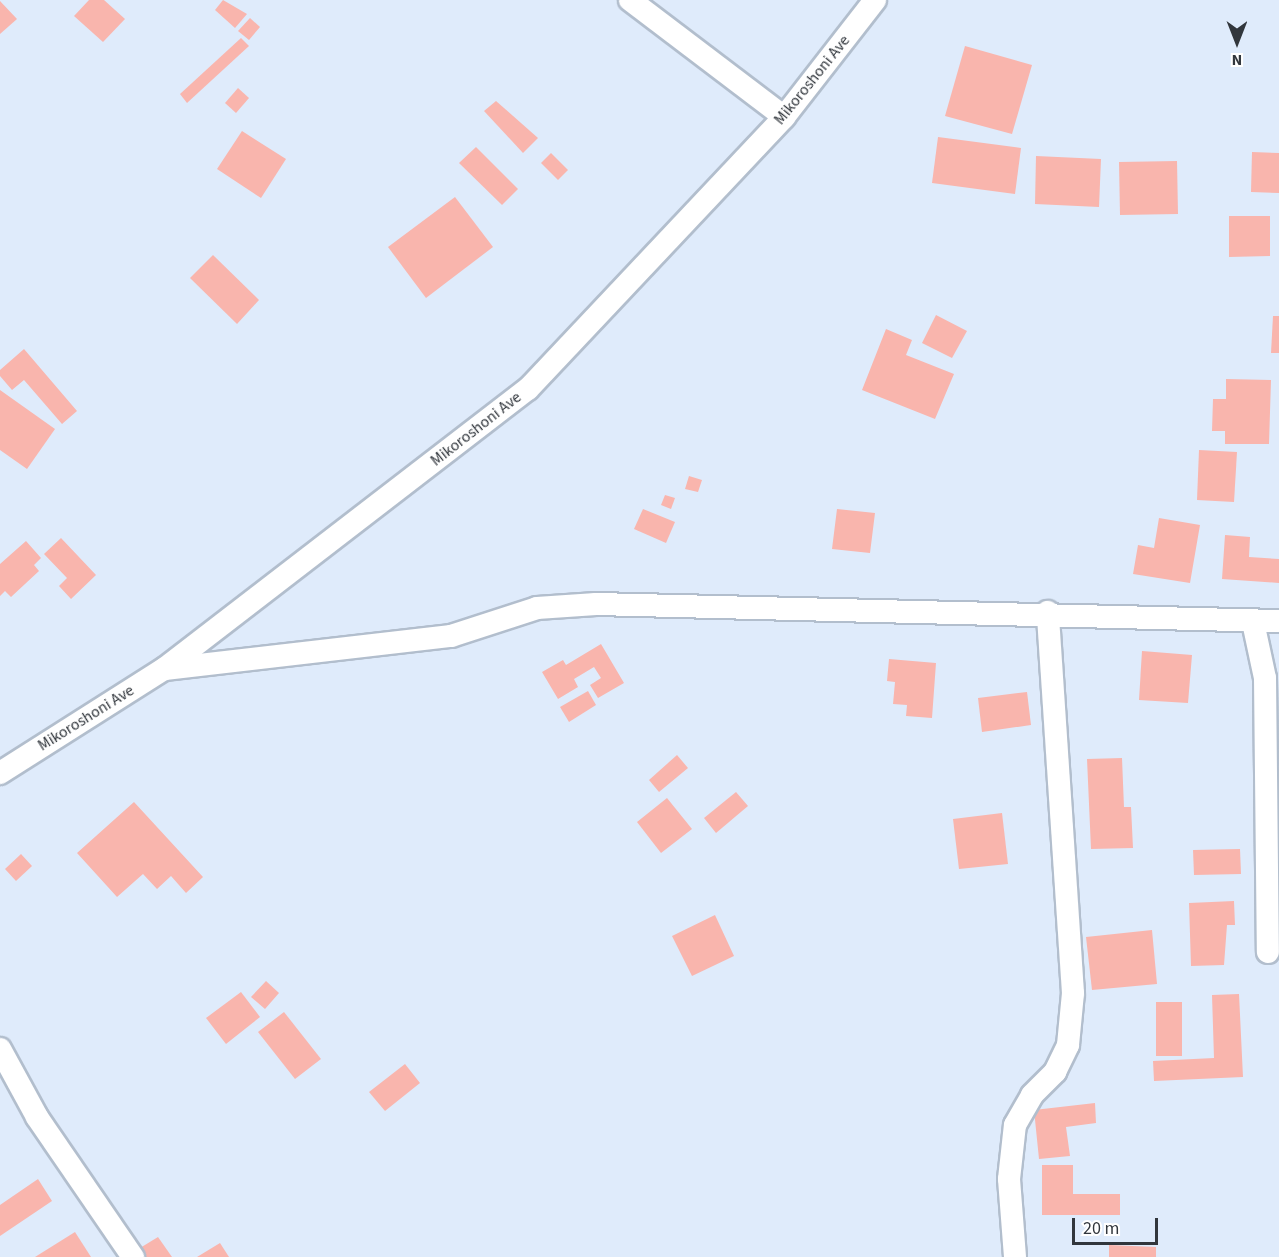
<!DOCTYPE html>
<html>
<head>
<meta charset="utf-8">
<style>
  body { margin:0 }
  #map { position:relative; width:1279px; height:1257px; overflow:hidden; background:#dfebfb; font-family:"Source Sans 3",sans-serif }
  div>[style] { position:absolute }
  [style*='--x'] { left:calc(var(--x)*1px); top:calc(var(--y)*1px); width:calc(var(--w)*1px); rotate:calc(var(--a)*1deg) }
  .building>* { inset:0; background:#f9b5ad }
  .roads { filter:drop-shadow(2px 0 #b2becd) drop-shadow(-2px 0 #b2becd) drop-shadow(0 2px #b2becd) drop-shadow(0 -2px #b2becd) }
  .street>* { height:22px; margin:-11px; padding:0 11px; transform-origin:11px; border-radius:11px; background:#fff }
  span { translate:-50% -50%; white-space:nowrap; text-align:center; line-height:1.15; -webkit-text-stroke:6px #fff; paint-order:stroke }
  .street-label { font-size:16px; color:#31363c }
  .north { position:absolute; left:1207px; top:12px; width:60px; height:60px; -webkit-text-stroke:4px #fff; paint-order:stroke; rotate:180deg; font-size:16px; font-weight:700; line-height:24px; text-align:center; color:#31363c }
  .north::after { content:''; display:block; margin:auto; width:21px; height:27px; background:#31363c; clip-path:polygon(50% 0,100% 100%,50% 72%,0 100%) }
  .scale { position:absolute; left:1072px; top:1218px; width:86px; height:27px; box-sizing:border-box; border:3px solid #31363c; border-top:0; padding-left:8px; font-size:18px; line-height:21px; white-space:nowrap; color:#31363c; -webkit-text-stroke:4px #fff; paint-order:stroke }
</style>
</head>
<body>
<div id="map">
  <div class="building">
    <i style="clip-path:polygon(89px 0,104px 0,125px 19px,103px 42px,74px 16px)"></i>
    <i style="clip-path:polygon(223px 0,247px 14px,235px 28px,215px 10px)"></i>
    <i style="clip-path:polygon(0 1px,17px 19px,0 34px)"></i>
    <i style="clip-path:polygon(250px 18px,260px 27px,249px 40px,238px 31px)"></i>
    <i style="clip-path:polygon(241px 38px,249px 46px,187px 103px,180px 94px)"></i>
    <i style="clip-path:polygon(965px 46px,1032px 65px,1012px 134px,945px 116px)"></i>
    <i style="clip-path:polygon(238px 88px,249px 98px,236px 113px,225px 103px)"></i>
    <i style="clip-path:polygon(496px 101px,538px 138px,523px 153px,484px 111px)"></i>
    <i style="clip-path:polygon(242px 131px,286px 159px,261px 198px,217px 169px)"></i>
    <i style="clip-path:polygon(938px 137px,1021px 148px,1015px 194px,932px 183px)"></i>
    <i style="clip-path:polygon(476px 147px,518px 189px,502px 205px,459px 163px)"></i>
    <i style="clip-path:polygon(1252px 152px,1279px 153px,1279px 193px,1251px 192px)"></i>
    <i style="clip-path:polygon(551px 153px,568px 170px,558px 180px,541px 163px)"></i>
    <i style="clip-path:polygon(1036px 156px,1101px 159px,1099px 207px,1035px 204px)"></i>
    <i style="clip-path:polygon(1177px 161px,1178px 214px,1120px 215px,1119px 162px)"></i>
    <i style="clip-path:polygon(455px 197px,493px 247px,426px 298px,388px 247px)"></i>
    <i style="clip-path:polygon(1229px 216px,1270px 216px,1270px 256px,1229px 257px)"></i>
    <i style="clip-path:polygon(213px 255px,259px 300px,237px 324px,190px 278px)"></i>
    <i style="clip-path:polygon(936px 315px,967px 331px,952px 358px,922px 343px)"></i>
    <i style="clip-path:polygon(1273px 316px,1279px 316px,1279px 353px,1271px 353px)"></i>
    <i style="clip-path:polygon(886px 329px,912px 340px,906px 355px,954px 374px,935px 419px,862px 390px)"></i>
    <i style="clip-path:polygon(24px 349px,77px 411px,62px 424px,24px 380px,12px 390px,0 376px,0 370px)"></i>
    <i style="clip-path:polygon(1226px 379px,1271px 380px,1269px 444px,1225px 444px,1225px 431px,1212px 431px,1213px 399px,1226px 399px)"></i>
    <i style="clip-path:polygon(0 390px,55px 429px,27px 469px,0 450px)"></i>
    <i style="clip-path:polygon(1199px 450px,1237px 452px,1234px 502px,1197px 500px)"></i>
    <i style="clip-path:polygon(689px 476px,702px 480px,698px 492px,685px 489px)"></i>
    <i style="clip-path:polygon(665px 495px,675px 498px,671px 509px,661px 505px)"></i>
    <i style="clip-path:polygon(643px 509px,675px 522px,666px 543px,634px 529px)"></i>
    <i style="clip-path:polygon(837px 509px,875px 513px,870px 553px,832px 549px)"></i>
    <i style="clip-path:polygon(1159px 518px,1200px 525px,1190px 583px,1133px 574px,1138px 545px,1154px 548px)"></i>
    <i style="clip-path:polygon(1225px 535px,1250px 537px,1249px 557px,1279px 559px,1279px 583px,1222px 579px)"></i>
    <i style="clip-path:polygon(61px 538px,96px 575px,71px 599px,59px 586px,67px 578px,44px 554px)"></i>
    <i style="clip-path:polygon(26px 541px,41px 558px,34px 565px,39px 571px,11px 597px,5px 591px,0 596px,0 564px)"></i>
    <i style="clip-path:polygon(601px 644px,624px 683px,598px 698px,590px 685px,601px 678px,594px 667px,574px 679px,578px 687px,558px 699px,542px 672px,563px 660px,566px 665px)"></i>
    <i style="clip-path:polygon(1142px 651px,1192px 655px,1188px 703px,1139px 700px)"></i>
    <i style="clip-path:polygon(889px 659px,936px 663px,932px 718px,906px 716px,907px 705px,893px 704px,895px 682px,887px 681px)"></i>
    <i style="clip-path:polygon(588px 691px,596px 705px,569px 722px,560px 707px)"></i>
    <i style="clip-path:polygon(1027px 692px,1031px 725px,982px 732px,978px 698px)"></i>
    <i style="clip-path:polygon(677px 755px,688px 768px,659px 792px,649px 780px)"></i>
    <i style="clip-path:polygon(1122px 758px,1124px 807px,1131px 807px,1133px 848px,1091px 849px,1087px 759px)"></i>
    <i style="clip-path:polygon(736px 792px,748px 806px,716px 833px,704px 818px)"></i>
    <i style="clip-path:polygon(667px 798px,692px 829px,661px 853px,637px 822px)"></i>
    <i style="clip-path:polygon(134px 802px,203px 877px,186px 893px,171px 876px,157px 889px,143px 874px,117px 897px,77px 853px)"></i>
    <i style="clip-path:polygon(1002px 813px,1008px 864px,959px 869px,953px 819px)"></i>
    <i style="clip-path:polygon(1240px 849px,1241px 874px,1194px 875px,1193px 850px)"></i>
    <i style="clip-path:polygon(21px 854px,32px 866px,16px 881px,5px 869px)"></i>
    <i style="clip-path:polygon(1234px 901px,1235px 925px,1227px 925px,1224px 965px,1191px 966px,1189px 903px)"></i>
    <i style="clip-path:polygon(715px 915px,734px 956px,692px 976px,672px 936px)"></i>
    <i style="clip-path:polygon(1152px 930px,1157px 984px,1092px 990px,1086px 937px)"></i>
    <i style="clip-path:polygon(266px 981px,279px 993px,265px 1009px,251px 997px)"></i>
    <i style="clip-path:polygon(241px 992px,260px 1017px,226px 1044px,206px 1018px)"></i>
    <i style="clip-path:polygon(1239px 994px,1243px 1077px,1154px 1081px,1153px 1061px,1214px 1058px,1212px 995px)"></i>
    <i style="clip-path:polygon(1156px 1002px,1182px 1002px,1182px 1056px,1156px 1056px)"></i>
    <i style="clip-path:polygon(284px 1012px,321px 1059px,295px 1079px,258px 1032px)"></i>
    <i style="clip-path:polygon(405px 1064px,420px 1083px,385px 1111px,369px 1092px)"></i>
    <i style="clip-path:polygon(1095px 1103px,1096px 1123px,1066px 1127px,1070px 1156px,1039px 1159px,1034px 1110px)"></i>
    <i style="clip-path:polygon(1042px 1165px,1073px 1165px,1073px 1194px,1120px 1194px,1120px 1215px,1042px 1215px)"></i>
    <i style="clip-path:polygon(38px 1179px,52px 1201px,0 1236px,0 1205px)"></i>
    <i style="clip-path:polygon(75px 1232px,91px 1257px,35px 1257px)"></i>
    <i style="clip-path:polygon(158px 1237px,172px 1257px,146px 1257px,140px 1248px)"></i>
    <i style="clip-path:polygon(220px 1243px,229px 1257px,197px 1257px)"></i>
    <i style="clip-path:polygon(1109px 1245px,1156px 1247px,1156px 1257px,1109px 1257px)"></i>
  </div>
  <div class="roads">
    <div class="street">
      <i style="--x:630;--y:0;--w:193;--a:37.2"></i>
      <i style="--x:1253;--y:622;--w:57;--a:77.9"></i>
      <i style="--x:1265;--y:678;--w:274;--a:89.4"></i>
      <i style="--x:165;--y:669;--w:288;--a:-6.6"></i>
      <i style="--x:451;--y:636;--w:90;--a:-18"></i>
      <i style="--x:537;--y:608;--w:59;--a:-3.9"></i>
      <i style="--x:596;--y:604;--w:683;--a:1.43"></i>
      <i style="--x:0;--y:773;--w:194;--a:-32.4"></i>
      <i style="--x:164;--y:669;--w:459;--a:-37.6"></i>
      <i style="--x:528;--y:389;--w:374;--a:-46.7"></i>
      <i style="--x:784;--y:117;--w:148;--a:-52.1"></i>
      <i style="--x:0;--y:1049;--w:77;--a:61.4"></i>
      <i style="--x:37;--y:1117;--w:170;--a:55.6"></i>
      <i style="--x:1015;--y:1257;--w:78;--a:-94.4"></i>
      <i style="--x:1009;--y:1179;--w:54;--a:-83.7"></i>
      <i style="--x:1015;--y:1125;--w:34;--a:-60"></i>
      <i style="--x:1032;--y:1095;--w:33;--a:-45"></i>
      <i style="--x:1055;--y:1072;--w:30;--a:-64"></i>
      <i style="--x:1068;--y:1045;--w:52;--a:-84.5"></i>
      <i style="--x:1073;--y:993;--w:382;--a:-93.8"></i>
    </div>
  </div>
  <div class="street-label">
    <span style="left:812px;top:80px;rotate:-51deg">Mikoroshoni Ave</span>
    <span style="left:476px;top:429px;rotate:-38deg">Mikoroshoni Ave</span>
    <span style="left:86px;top:718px;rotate:-32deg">Mikoroshoni Ave</span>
  </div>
  <div class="north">N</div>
  <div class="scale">20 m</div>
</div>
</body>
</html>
